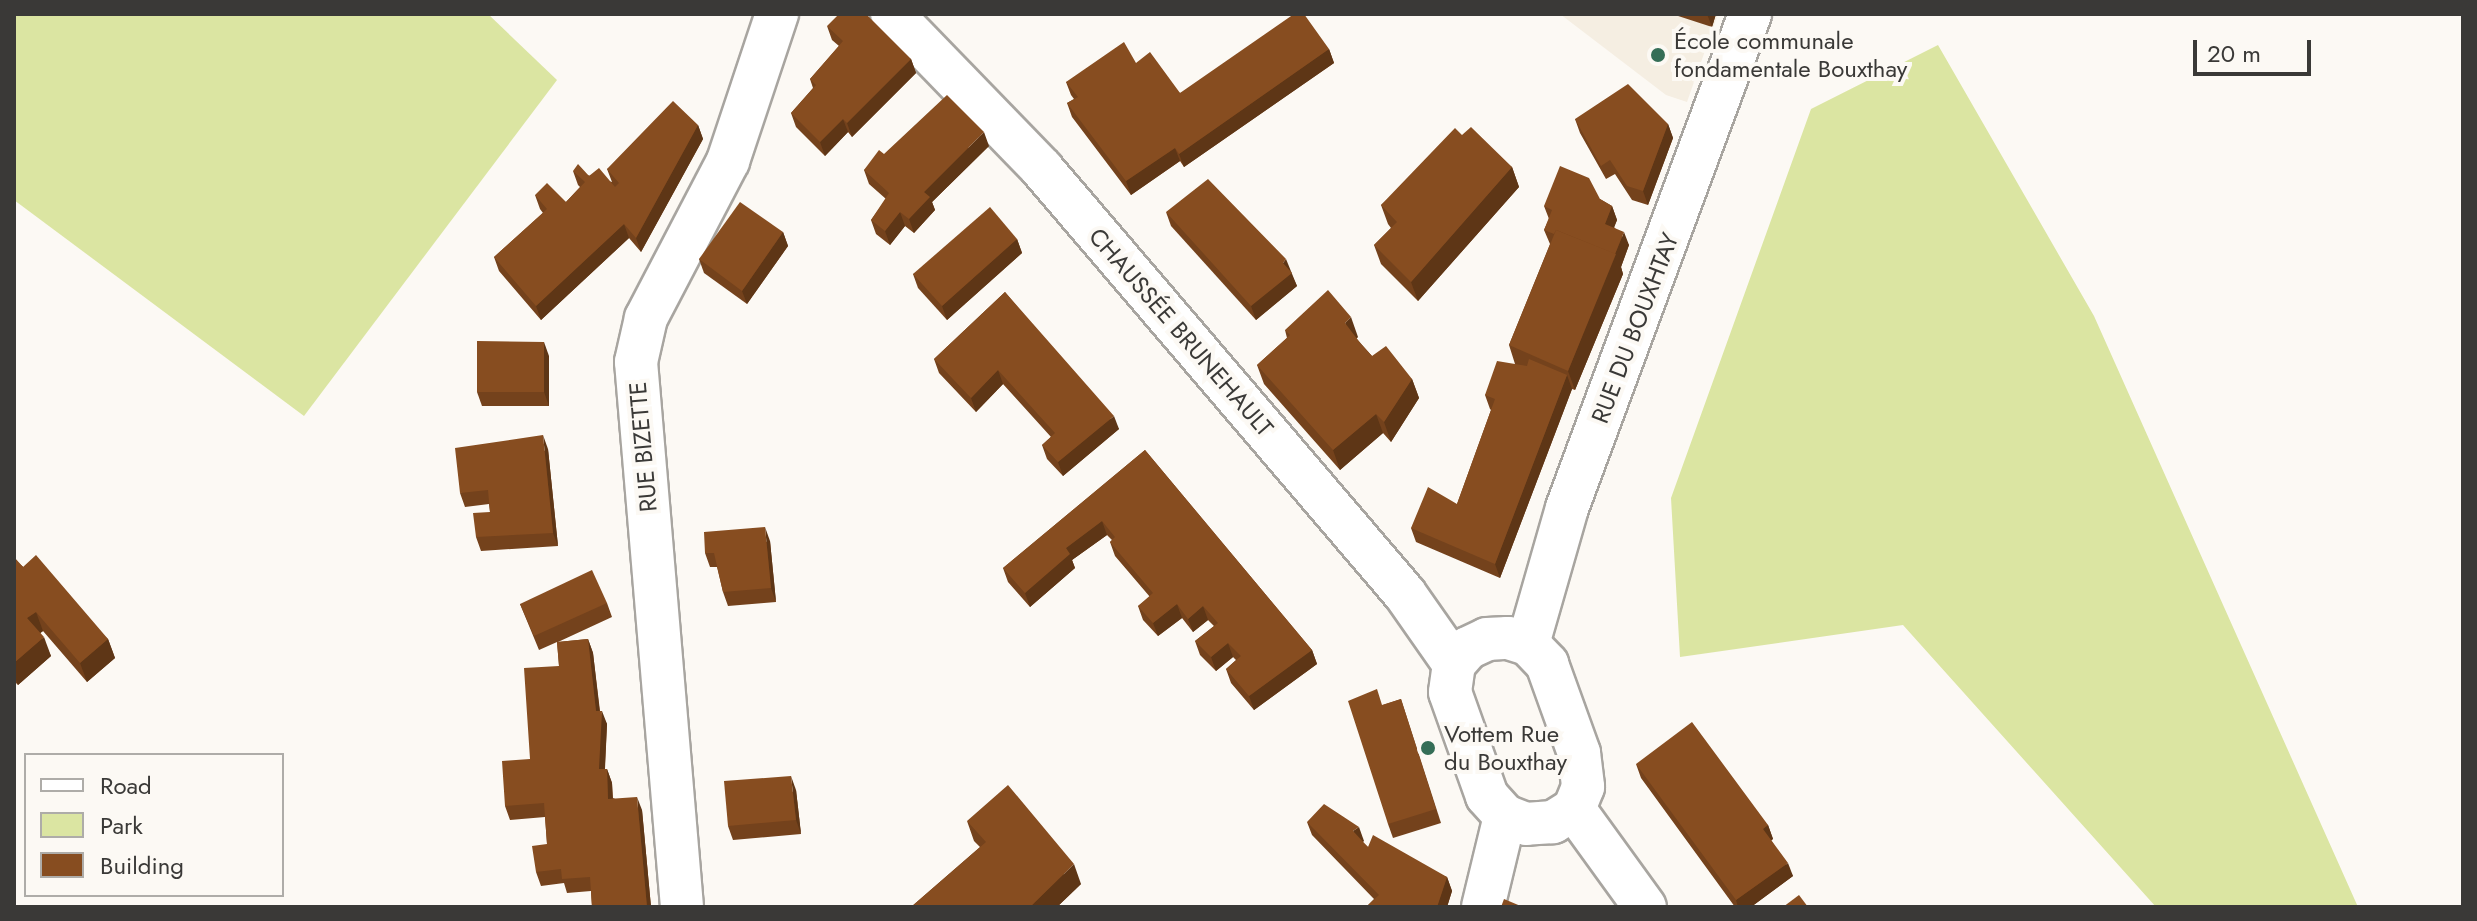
<!DOCTYPE html>
<html>
<head>
<meta charset="utf-8">
<style>
  body { margin:0 }
  #map { position:relative; width:2477px; height:921px; overflow:hidden; background:#fcf9f4; font-family:Jost,sans-serif }
  div>[style] { position:absolute }
  [style*='--x'] { left:calc(var(--x)*1px); top:calc(var(--y)*1px); width:calc(var(--w)*1px); rotate:calc(var(--a)*1deg) }
  .built>* { inset:0; background:#f5eee2 }
  .green>* { inset:0; background:#dbe5a2 }
  .roads { filter:drop-shadow(2px 0 #a8a5a0) drop-shadow(-2px 0 #a8a5a0) drop-shadow(0 2px #a8a5a0) drop-shadow(0 -2px #a8a5a0) }
  .minor>* { height:42px; margin:-21px; padding:0 21px; transform-origin:21px; border-radius:21px; background:#fff }
  .wall>* { inset:0; background:#74421c }
  .shaded-wall>* { inset:0; background:#5e3616 }
  .building>* { inset:0; background:#874d20 }
  .dots>* { width:22px; height:22px; translate:-50% -50%; box-sizing:border-box; border:4px solid #fcf9f4; border-radius:50% }
  span { translate:-50% -50%; white-space:nowrap; text-align:center; line-height:1.15; -webkit-text-stroke:8px #fcf9f4; paint-order:stroke }
  .poi-label { font-size:24px; color:#3a3937 }
  .left { translate:0 -50%; text-align:left }
  .street-label { font-size:24px; color:#3a3937 }
  .frame { position:absolute; inset:0; border:16px solid #3a3937; pointer-events:none }
  .legend { position:absolute; left:24px; top:753px; width:260px; height:144px; box-sizing:border-box; background:#fcf9f4; border:2px solid #aeaca8; margin:0; padding:10px 14px; list-style:none; font-size:24px; color:#3a3937 }
  .legend li { display:flex; align-items:center; gap:16px; height:40px }
  .legend b { width:40px; border:2px solid #aeaca8 }
  .scale { position:absolute; left:2193px; top:40px; width:118px; height:36px; box-sizing:border-box; border:4px solid #3a3937; border-top:0; padding-left:10px; font-size:24px; line-height:28px; white-space:nowrap; color:#3a3937; -webkit-text-stroke:6px #fcf9f4; paint-order:stroke }
</style>
</head>
<body>
<div id="map">
  <div class="built">
    <i style="clip-path:polygon(1560px 14px,1718px 14px,1687px 102px,1666px 95px)"></i>
  </div>
  <div class="green">
    <i style="clip-path:polygon(14px 14px,488px 14px,557px 80px,304px 416px,14px 200px)"></i>
    <i style="clip-path:polygon(1938px 45px,2094px 316px,2358px 907px,2156px 907px,1903px 625px,1680px 657px,1671px 498px,1811px 109px)"></i>
  </div>
  <div class="roads">
    <div class="minor">
      <i style="--x:892;--y:14;--w:216;--a:45.9"></i>
      <i style="--x:1042;--y:169;--w:559;--a:49.5"></i>
      <i style="--x:1405;--y:594;--w:85;--a:55"></i>
      <i style="--x:1508;--y:638;--w:21;--a:17"></i>
      <i style="--x:1528;--y:644;--w:28;--a:46"></i>
      <i style="--x:1547;--y:664;--w:95;--a:70.2"></i>
      <i style="--x:1579;--y:753;--w:34;--a:83"></i>
      <i style="--x:1583;--y:787;--w:24;--a:112"></i>
      <i style="--x:1574;--y:809;--w:25;--a:148"></i>
      <i style="--x:1553;--y:822;--w:27;--a:176"></i>
      <i style="--x:1526;--y:824;--w:22;--a:-159"></i>
      <i style="--x:1505;--y:816;--w:27;--a:-132"></i>
      <i style="--x:1487;--y:796;--w:110;--a:-109.6"></i>
      <i style="--x:1450;--y:692;--w:28;--a:-82"></i>
      <i style="--x:1454;--y:664;--w:21;--a:-49"></i>
      <i style="--x:1468;--y:648;--w:21;--a:-25"></i>
      <i style="--x:1487;--y:639;--w:21;--a:-3"></i>
      <i style="--x:1528;--y:644;--w:141;--a:-74"></i>
      <i style="--x:1567;--y:508;--w:527;--a:-69.67"></i>
      <i style="--x:1574;--y:809;--w:121;--a:54.1"></i>
      <i style="--x:682;--y:907;--w:547;--a:-94.82"></i>
      <i style="--x:636;--y:362;--w:45;--a:-77.2"></i>
      <i style="--x:646;--y:318;--w:177;--a:-62.4"></i>
      <i style="--x:728;--y:161;--w:155;--a:-71.6"></i>
      <i style="--x:1483;--y:907;--w:94;--a:-76.4"></i>
    </div>
  </div>
  <div class="wall">
    <i style="clip-path:polygon(1672px 14px,1716px 14px,1712px 27px)"></i>
    <i style="clip-path:polygon(827px 26px,911px 59px,916px 73px,852px 137px,848px 132px,825px 156px,796px 127px,791px 113px,813px 88px,810px 79px,839px 46px,832px 40px)"></i>
    <i style="clip-path:polygon(1329px 49px,1334px 63px,1184px 167px,1180px 161px,1131px 195px,1072px 117px,1067px 103px,1074px 99px,1071px 95px,1066px 82px,1136px 63px,1180px 93px)"></i>
    <i style="clip-path:polygon(1575px 119px,1668px 124px,1673px 138px,1648px 205px,1632px 200px,1615px 174px,1606px 179px,1580px 133px)"></i>
    <i style="clip-path:polygon(698px 125px,703px 139px,641px 252px,629px 238px,541px 320px,499px 271px,494px 257px,543px 213px,540px 209px,535px 195px,566px 202px,580px 187px,578px 185px,573px 171px,612px 182px,607px 169px)"></i>
    <i style="clip-path:polygon(1462px 135px,1512px 167px,1519px 187px,1418px 301px,1381px 264px,1374px 245px,1391px 228px,1388px 224px,1381px 205px)"></i>
    <i style="clip-path:polygon(989px 146px,932px 202px,935px 210px,914px 233px,905px 226px,890px 245px,876px 234px,871px 220px,886px 199px,869px 184px,864px 170px,884px 154px)"></i>
    <i style="clip-path:polygon(1600px 199px,1612px 206px,1617px 220px,1614px 227px,1629px 245px,1621px 267px,1623px 274px,1575px 390px,1572px 389px,1500px 578px,1416px 542px,1411px 528px,1457px 504px,1491px 410px,1490px 409px,1485px 395px,1515px 364px,1509px 345px,1550px 244px,1544px 230px,1549px 219px,1544px 206px)"></i>
    <i style="clip-path:polygon(1166px 212px,1290px 271px,1297px 286px,1256px 320px,1171px 226px)"></i>
    <i style="clip-path:polygon(783px 232px,788px 246px,747px 304px,704px 273px,699px 259px)"></i>
    <i style="clip-path:polygon(1017px 239px,1022px 253px,947px 320px,918px 288px,913px 274px)"></i>
    <i style="clip-path:polygon(1005px 292px,1119px 429px,1063px 476px,1047px 459px,1042px 445px,1051px 437px,1003px 384px,976px 412px,939px 373px,934px 359px)"></i>
    <i style="clip-path:polygon(1285px 330px,1358px 337px,1356px 338px,1372px 356px,1412px 379px,1419px 398px,1391px 442px,1383px 433px,1340px 470px,1264px 384px,1257px 365px,1287px 338px)"></i>
    <i style="clip-path:polygon(549px 356px,549px 406px,482px 406px,477px 392px)"></i>
    <i style="clip-path:polygon(548px 449px,558px 546px,481px 551px,476px 537px,490px 512px,489px 504px,465px 507px,460px 493px)"></i>
    <i style="clip-path:polygon(1145px 450px,1312px 650px,1317px 664px,1254px 710px,1231px 683px,1226px 669px,1236px 660px,1233px 657px,1216px 671px,1200px 655px,1195px 641px,1214px 626px,1208px 620px,1193px 632px,1182px 618px,1158px 636px,1143px 620px,1138px 606px,1150px 597px,1115px 556px,1110px 542px,1112px 540px,1107px 535px,1072px 560px,1075px 568px,1030px 607px,1008px 582px,1003px 568px)"></i>
    <i style="clip-path:polygon(770px 541px,776px 602px,728px 606px,723px 592px,717px 567px,710px 567px,705px 553px)"></i>
    <i style="clip-path:polygon(14px 559px,108px 639px,115px 658px,87px 682px,43px 631px,40px 633px,51px 656px,18px 685px,14px 681px)"></i>
    <i style="clip-path:polygon(607px 603px,612px 617px,558px 642px,588px 639px,593px 653px,600px 711px,607px 724px,605px 769px,607px 769px,612px 783px,613px 798px,642px 810px,651px 907px,592px 907px,591px 891px,567px 893px,564px 883px,541px 886px,536px 872px,547px 844px,545px 817px,510px 820px,505px 806px,530px 759px,559px 666px,557px 642px,539px 650px,520px 604px)"></i>
    <i style="clip-path:polygon(1401px 699px,1441px 823px,1393px 838px,1388px 824px,1383px 705px)"></i>
    <i style="clip-path:polygon(1636px 764px,1768px 825px,1773px 839px,1771px 840px,1793px 876px,1751px 907px,1735px 907px,1641px 778px)"></i>
    <i style="clip-path:polygon(796px 790px,801px 834px,733px 840px,728px 826px)"></i>
    <i style="clip-path:polygon(967px 821px,1081px 884px,1057px 907px,911px 907px,980px 847px,974px 841px)"></i>
    <i style="clip-path:polygon(1307px 822px,1364px 841px,1362px 842px,1368px 847px,1447px 877px,1452px 891px,1447px 907px,1366px 907px,1374px 899px,1312px 835px)"></i>
  </div>
  <div class="shaded-wall">
    <i style="clip-path:polygon(1707px 14px,1716px 14px,1712px 27px)"></i>
    <i style="clip-path:polygon(1329px 49px,1334px 63px,1184px 167px,1179px 154px)"></i>
    <i style="clip-path:polygon(911px 59px,916px 73px,852px 137px,847px 123px)"></i>
    <i style="clip-path:polygon(843px 119px,848px 132px,825px 156px,820px 142px)"></i>
    <i style="clip-path:polygon(1668px 124px,1673px 138px,1648px 205px,1643px 191px)"></i>
    <i style="clip-path:polygon(698px 125px,703px 139px,641px 252px,636px 238px)"></i>
    <i style="clip-path:polygon(984px 132px,989px 146px,932px 202px,935px 210px,914px 233px,909px 219px,924px 192px)"></i>
    <i style="clip-path:polygon(1175px 148px,1180px 161px,1131px 195px,1126px 181px)"></i>
    <i style="clip-path:polygon(1512px 167px,1519px 187px,1418px 301px,1411px 282px)"></i>
    <i style="clip-path:polygon(1612px 206px,1617px 220px,1610px 238px,1605px 224px)"></i>
    <i style="clip-path:polygon(900px 212px,905px 226px,890px 245px,885px 231px)"></i>
    <i style="clip-path:polygon(624px 224px,629px 238px,541px 320px,536px 306px)"></i>
    <i style="clip-path:polygon(783px 232px,788px 246px,747px 304px,742px 291px)"></i>
    <i style="clip-path:polygon(1624px 232px,1629px 245px,1621px 267px,1623px 274px,1575px 390px,1568px 371px)"></i>
    <i style="clip-path:polygon(1017px 239px,1022px 253px,947px 320px,942px 306px)"></i>
    <i style="clip-path:polygon(1286px 259px,1297px 286px,1256px 320px,1251px 306px)"></i>
    <i style="clip-path:polygon(1351px 317px,1358px 337px,1352px 343px,1345px 323px)"></i>
    <i style="clip-path:polygon(544px 342px,549px 356px,549px 406px,544px 392px)"></i>
    <i style="clip-path:polygon(998px 370px,1003px 384px,976px 412px,971px 398px)"></i>
    <i style="clip-path:polygon(1567px 375px,1572px 389px,1500px 578px,1495px 564px)"></i>
    <i style="clip-path:polygon(1412px 379px,1419px 398px,1391px 442px,1384px 422px)"></i>
    <i style="clip-path:polygon(1376px 414px,1383px 433px,1340px 470px,1333px 450px)"></i>
    <i style="clip-path:polygon(1114px 416px,1119px 429px,1063px 476px,1058px 462px)"></i>
    <i style="clip-path:polygon(543px 435px,548px 449px,558px 546px,553px 533px)"></i>
    <i style="clip-path:polygon(1102px 521px,1107px 535px,1072px 560px,1075px 568px,1030px 607px,1025px 593px,1066px 548px)"></i>
    <i style="clip-path:polygon(765px 527px,770px 541px,776px 602px,771px 588px)"></i>
    <i style="clip-path:polygon(1177px 604px,1182px 618px,1158px 636px,1153px 623px)"></i>
    <i style="clip-path:polygon(1203px 606px,1208px 620px,1193px 632px,1188px 619px)"></i>
    <i style="clip-path:polygon(36px 612px,43px 631px,34px 638px,27px 618px)"></i>
    <i style="clip-path:polygon(44px 637px,51px 656px,18px 685px,14px 675px,14px 663px)"></i>
    <i style="clip-path:polygon(108px 639px,115px 658px,87px 682px,80px 663px)"></i>
    <i style="clip-path:polygon(588px 639px,593px 653px,601px 723px,602px 711px,607px 724px,604px 783px,599px 769px,596px 711px)"></i>
    <i style="clip-path:polygon(1228px 643px,1233px 657px,1216px 671px,1211px 657px)"></i>
    <i style="clip-path:polygon(1312px 650px,1317px 664px,1254px 710px,1249px 696px)"></i>
    <i style="clip-path:polygon(607px 769px,612px 783px,613px 812px,608px 799px)"></i>
    <i style="clip-path:polygon(791px 776px,796px 790px,801px 834px,796px 820px)"></i>
    <i style="clip-path:polygon(637px 797px,642px 810px,651px 907px,647px 907px)"></i>
    <i style="clip-path:polygon(1768px 825px,1773px 839px,1768px 843px,1763px 829px)"></i>
    <i style="clip-path:polygon(1359px 827px,1364px 841px,1358px 845px,1353px 831px)"></i>
    <i style="clip-path:polygon(1788px 863px,1793px 876px,1751px 907px,1738px 907px,1736px 900px)"></i>
    <i style="clip-path:polygon(1074px 864px,1081px 884px,1057px 907px,1030px 907px)"></i>
    <i style="clip-path:polygon(1447px 877px,1452px 891px,1447px 907px,1437px 907px)"></i>
  </div>
  <div class="building">
    <i style="clip-path:polygon(839px 14px,866px 14px,911px 59px,847px 123px,843px 119px,820px 142px,791px 113px,816px 85px,810px 79px,843px 41px,827px 26px)"></i>
    <i style="clip-path:polygon(1294px 14px,1304px 14px,1329px 49px,1179px 154px,1175px 148px,1126px 181px,1067px 103px,1078px 97px,1066px 82px,1124px 42px,1136px 63px,1150px 52px,1180px 93px)"></i>
    <i style="clip-path:polygon(1628px 84px,1668px 124px,1643px 191px,1627px 186px,1610px 160px,1601px 166px,1575px 119px)"></i>
    <i style="clip-path:polygon(947px 95px,984px 132px,924px 192px,930px 197px,909px 219px,900px 212px,885px 231px,871px 220px,889px 193px,864px 170px,879px 150px,884px 154px)"></i>
    <i style="clip-path:polygon(673px 101px,698px 125px,636px 238px,624px 224px,536px 306px,494px 257px,547px 209px,535px 195px,547px 183px,566px 202px,585px 182px,573px 171px,578px 164px,589px 176px,599px 168px,615px 187px,619px 183px,607px 169px)"></i>
    <i style="clip-path:polygon(1471px 127px,1512px 167px,1411px 282px,1374px 245px,1397px 222px,1381px 205px,1455px 128px,1462px 135px)"></i>
    <i style="clip-path:polygon(1560px 166px,1589px 178px,1600px 199px,1612px 206px,1605px 224px,1624px 232px,1615px 254px,1556px 230px,1554px 234px,1544px 230px,1552px 210px,1544px 206px)"></i>
    <i style="clip-path:polygon(1208px 179px,1286px 259px,1283px 263px,1292px 273px,1251px 306px,1166px 212px)"></i>
    <i style="clip-path:polygon(740px 202px,783px 232px,742px 291px,699px 259px)"></i>
    <i style="clip-path:polygon(990px 207px,1017px 239px,942px 306px,913px 274px)"></i>
    <i style="clip-path:polygon(1556px 230px,1616px 254px,1568px 371px,1509px 345px)"></i>
    <i style="clip-path:polygon(1328px 290px,1351px 317px,1345px 323px,1361px 344px,1372px 356px,1386px 346px,1412px 379px,1384px 422px,1376px 414px,1333px 450px,1257px 365px,1290px 335px,1285px 330px)"></i>
    <i style="clip-path:polygon(1005px 292px,1114px 416px,1058px 462px,1042px 445px,1055px 433px,998px 370px,971px 398px,934px 359px)"></i>
    <i style="clip-path:polygon(477px 341px,544px 342px,544px 392px,477px 392px)"></i>
    <i style="clip-path:polygon(1529px 359px,1567px 375px,1495px 564px,1411px 528px,1428px 487px,1457px 504px,1495px 399px,1485px 395px,1497px 361px,1527px 366px)"></i>
    <i style="clip-path:polygon(543px 435px,553px 533px,476px 537px,473px 513px,490px 512px,488px 490px,460px 493px,455px 448px)"></i>
    <i style="clip-path:polygon(1145px 450px,1312px 650px,1249px 696px,1226px 669px,1241px 656px,1228px 643px,1211px 657px,1195px 641px,1218px 623px,1203px 606px,1188px 619px,1177px 604px,1153px 623px,1138px 606px,1153px 593px,1110px 542px,1115px 537px,1102px 521px,1066px 548px,1070px 554px,1025px 593px,1003px 568px)"></i>
    <i style="clip-path:polygon(765px 527px,771px 588px,723px 592px,714px 553px,705px 553px,704px 532px)"></i>
    <i style="clip-path:polygon(36px 555px,108px 639px,80px 663px,36px 612px,27px 618px,44px 637px,14px 663px,14px 559px,15px 558px,23px 567px)"></i>
    <i style="clip-path:polygon(592px 570px,607px 603px,534px 636px,520px 604px)"></i>
    <i style="clip-path:polygon(588px 639px,596px 711px,602px 711px,599px 769px,607px 769px,608px 799px,637px 797px,647px 907px,592px 907px,590px 877px,562px 879px,561px 869px,536px 872px,532px 846px,547px 844px,544px 803px,505px 806px,502px 761px,530px 759px,524px 668px,559px 666px,557px 642px)"></i>
    <i style="clip-path:polygon(1377px 689px,1382px 705px,1401px 699px,1436px 809px,1388px 824px,1348px 701px)"></i>
    <i style="clip-path:polygon(1692px 722px,1768px 825px,1763px 829px,1788px 863px,1736px 900px,1636px 764px)"></i>
    <i style="clip-path:polygon(791px 776px,796px 820px,728px 826px,724px 781px)"></i>
    <i style="clip-path:polygon(1008px 785px,1074px 864px,1030px 907px,911px 907px,986px 842px,967px 821px)"></i>
    <i style="clip-path:polygon(1324px 804px,1359px 827px,1353px 831px,1368px 847px,1373px 835px,1447px 877px,1437px 907px,1366px 907px,1379px 895px,1307px 822px)"></i>
    <i style="clip-path:polygon(1799px 895px,1808px 907px,1783px 907px)"></i>
    <i style="clip-path:polygon(1504px 899px,1523px 907px,1501px 907px)"></i>
  </div>
  <div class="dots">
    <i style="left:1658px;top:55px;background:#356e57"></i>
    <i style="left:1428px;top:748px;background:#356e57"></i>
  </div>
  <div class="poi-label">
    <span class="left" style="left:1674px;top:55px">École communale<br>fondamentale Bouxthay</span>
    <span class="left" style="left:1444px;top:748px">Vottem Rue<br>du Bouxthay</span>
  </div>
  <div class="street-label">
    <span style="left:1635px;top:328px;rotate:-69deg">RUE DU BOUXHTAY</span>
    <span style="left:1181px;top:332px;rotate:49deg">CHAUSSÉE BRUNEHAULT</span>
    <span style="left:643px;top:447px;rotate:-95deg">RUE BIZETTE</span>
  </div>
  <div class="frame"></div>
  <ul class="legend">
  <li><b style="height:10px;background:#fff"></b>Road</li>
  <li><b style="height:22px;background:#dbe5a2"></b>Park</li>
  <li><b style="height:22px;background:#874d20"></b>Building</li>
  </ul>
  <div class="scale">20 m</div>
</div>
</body>
</html>
